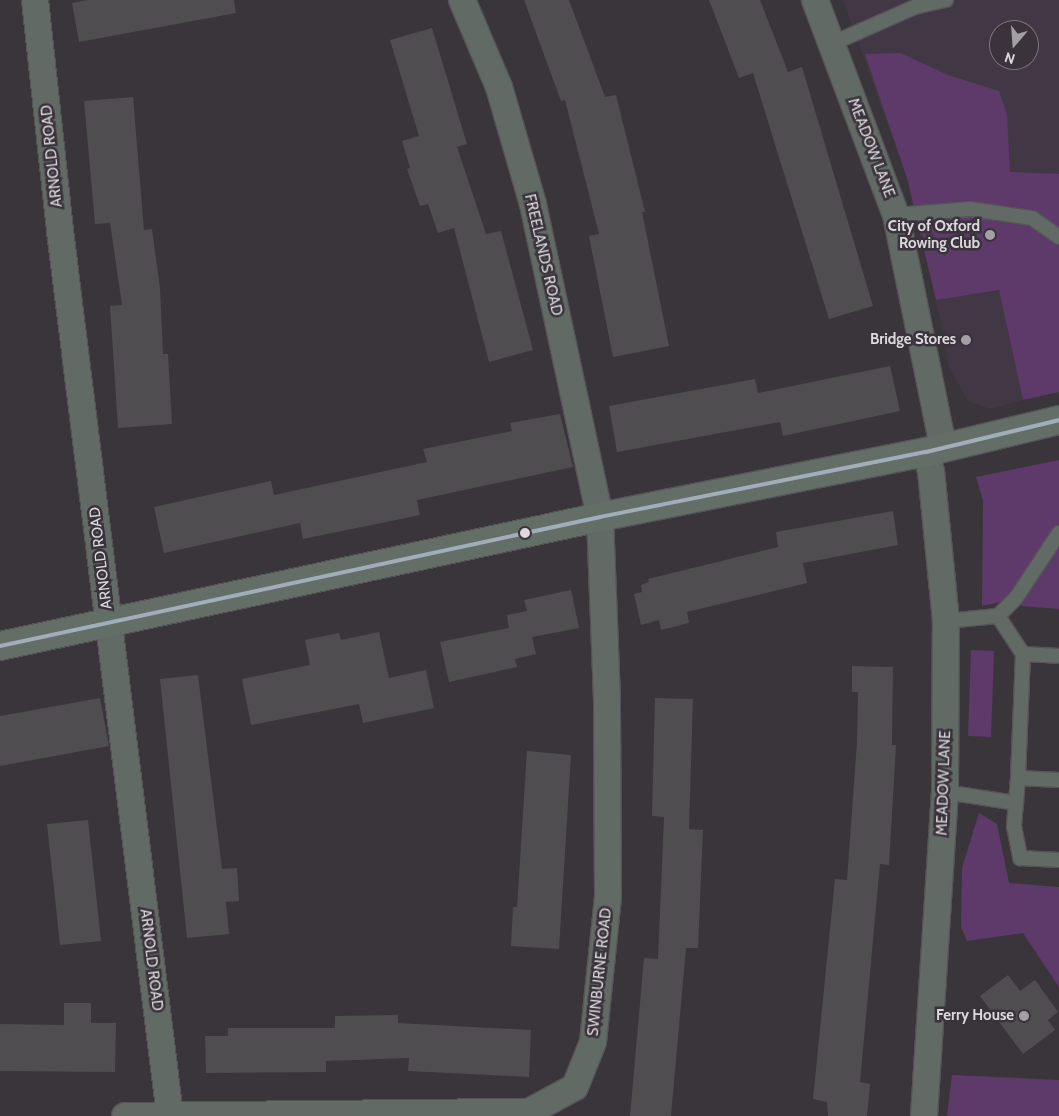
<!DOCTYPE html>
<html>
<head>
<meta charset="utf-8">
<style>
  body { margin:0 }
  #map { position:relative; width:1059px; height:1116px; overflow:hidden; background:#39353a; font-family:Cabin,sans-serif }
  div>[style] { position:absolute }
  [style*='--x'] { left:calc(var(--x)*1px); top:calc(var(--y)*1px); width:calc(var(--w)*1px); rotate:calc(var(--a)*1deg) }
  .built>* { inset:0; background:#423845 }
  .green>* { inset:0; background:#5e3a6a }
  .building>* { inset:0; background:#504d51 }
  .roads { filter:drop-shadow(1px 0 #565357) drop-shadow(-1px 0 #565357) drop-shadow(0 1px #565357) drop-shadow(0 -1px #565357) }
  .service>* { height:14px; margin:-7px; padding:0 7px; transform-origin:7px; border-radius:7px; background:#616a65 }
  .minor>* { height:26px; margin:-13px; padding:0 13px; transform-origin:13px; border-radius:13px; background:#616a65 }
  .secondary>* { height:28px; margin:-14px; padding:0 14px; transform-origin:14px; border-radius:14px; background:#626e66 }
  .bus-1>* { height:4px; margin:-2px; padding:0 2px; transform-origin:2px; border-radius:2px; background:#a1aeba }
  .dots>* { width:14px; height:14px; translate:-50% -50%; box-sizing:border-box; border:2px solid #3a333c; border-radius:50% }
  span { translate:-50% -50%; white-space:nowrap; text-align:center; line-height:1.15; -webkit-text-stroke:5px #3a333c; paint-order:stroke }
  .street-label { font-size:15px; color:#dcd8dd }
  .poi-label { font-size:15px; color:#dcd8dd; font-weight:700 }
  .right { translate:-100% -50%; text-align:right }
  .north { position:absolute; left:989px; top:20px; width:50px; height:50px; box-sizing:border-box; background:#3a333c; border:1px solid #7b757c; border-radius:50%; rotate:198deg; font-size:14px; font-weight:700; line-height:20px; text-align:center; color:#dcd8dd }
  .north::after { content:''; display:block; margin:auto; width:18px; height:22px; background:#a39fa4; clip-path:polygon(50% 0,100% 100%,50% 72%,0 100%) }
</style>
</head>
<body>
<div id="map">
  <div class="built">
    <i style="clip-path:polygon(evenodd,843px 0,1059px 0,1059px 180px,907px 178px,843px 0,999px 30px,1029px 30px,1029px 60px,999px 60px,999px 30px)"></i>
    <i style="clip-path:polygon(999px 290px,1023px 400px,990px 409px,968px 401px,949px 367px,936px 300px)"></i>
  </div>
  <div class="green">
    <i style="clip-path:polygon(900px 53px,948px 75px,999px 91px,1007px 115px,1010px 172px,1059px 174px,1059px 392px,1023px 400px,999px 290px,936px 300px,907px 178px,865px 54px)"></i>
    <i style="clip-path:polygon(1059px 460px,1059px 524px,1005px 601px,982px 606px,983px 501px,976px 477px)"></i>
    <i style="clip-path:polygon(1059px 544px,1059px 609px,1021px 606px,1041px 570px)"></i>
    <i style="clip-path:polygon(971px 650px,994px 651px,991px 737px,968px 736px)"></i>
    <i style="clip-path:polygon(979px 813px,997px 824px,1009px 883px,1059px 887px,1059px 987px,1023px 933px,967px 941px,961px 927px,962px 868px)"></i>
    <i style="clip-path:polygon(952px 1075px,1059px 1080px,1059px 1116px,947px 1116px)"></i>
  </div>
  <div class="building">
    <i style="clip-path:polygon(87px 0,234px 0,236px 13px,79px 42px,72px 3px)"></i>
    <i style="clip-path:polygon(524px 0,569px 0,605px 97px,616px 95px,645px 212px,642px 212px,669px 346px,613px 357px,589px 236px,599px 234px,565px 100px,561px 101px)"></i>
    <i style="clip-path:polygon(709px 0,760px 0,788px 72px,802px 67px,873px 306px,829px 319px,753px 73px,739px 78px)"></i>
    <i style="clip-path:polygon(432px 28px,467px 144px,457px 147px,486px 234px,501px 231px,533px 350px,489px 362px,454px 228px,438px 233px,428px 204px,420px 206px,407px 169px,410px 168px,402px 141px,419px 136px,390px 40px)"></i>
    <i style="clip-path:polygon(133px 97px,144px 230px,152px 229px,160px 288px,163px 354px,168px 354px,172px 424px,118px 428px,110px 306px,122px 305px,110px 223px,95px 224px,84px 101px)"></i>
    <i style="clip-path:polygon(890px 366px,900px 411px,783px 436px,780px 422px,617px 452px,609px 406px,755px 379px,758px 393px)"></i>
    <i style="clip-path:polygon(560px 414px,573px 467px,417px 500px,420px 515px,391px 521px,303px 539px,300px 523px,164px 553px,154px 507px,271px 481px,274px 495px,427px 462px,423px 449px,512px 431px,510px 423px)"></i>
    <i style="clip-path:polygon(893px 511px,898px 545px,803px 563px,807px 583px,687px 612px,689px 623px,661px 630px,659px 620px,641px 625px,634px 594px,642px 592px,641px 585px,649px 582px,648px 579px,778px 547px,776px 532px)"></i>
    <i style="clip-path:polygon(571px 590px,579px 628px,532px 637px,536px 654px,515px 659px,517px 667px,449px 682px,440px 642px,509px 628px,507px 615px,527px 611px,524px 600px)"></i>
    <i style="clip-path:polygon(379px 632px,389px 678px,426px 670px,434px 708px,363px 723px,359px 704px,251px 725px,242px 679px,310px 665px,305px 640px,339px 633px,341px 640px)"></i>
    <i style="clip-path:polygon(852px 666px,893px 667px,892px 745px,896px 745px,889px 865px,880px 864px,860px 1082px,870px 1084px,867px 1116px,828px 1116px,827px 1102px,813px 1099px,835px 879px,847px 880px,857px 742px,858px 692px,852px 692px)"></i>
    <i style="clip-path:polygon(198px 675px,222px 869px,237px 868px,239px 901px,226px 902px,229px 934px,187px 938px,160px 679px)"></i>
    <i style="clip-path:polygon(100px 698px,109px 746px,0 766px,0 716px)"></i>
    <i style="clip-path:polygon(655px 698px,693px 699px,689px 829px,703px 830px,698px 948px,686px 948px,671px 1116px,630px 1116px,644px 958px,658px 959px,664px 817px,652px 816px)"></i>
    <i style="clip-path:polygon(527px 751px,571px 755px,559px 949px,511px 946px,513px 907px,517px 907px)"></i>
    <i style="clip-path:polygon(88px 820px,101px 941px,60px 945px,47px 824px)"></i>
    <i style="clip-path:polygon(1008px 975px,1020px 991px,1035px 980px,1058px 1012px,1048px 1020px,1055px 1030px,1023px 1054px,980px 996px)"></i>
    <i style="clip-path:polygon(64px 1003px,91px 1003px,91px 1023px,116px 1023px,115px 1072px,0 1071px,0 1024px,64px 1025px)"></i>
    <i style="clip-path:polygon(398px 1015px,398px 1023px,531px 1030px,529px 1077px,408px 1071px,409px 1058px,326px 1061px,326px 1072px,206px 1073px,205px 1036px,228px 1036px,228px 1028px,335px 1028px,335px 1016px)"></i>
  </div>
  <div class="roads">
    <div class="service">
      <i style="--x:831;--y:44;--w:92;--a:-23.8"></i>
      <i style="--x:915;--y:7;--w:32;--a:-13"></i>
      <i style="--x:896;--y:215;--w:74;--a:-4.6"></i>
      <i style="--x:970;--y:209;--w:63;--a:8.3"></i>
      <i style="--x:1032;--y:218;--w:33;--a:35"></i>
      <i style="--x:998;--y:616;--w:45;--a:56.7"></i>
      <i style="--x:1023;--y:654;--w:36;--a:3"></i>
      <i style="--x:946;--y:621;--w:52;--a:-5.5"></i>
      <i style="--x:998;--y:616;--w:25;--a:-45"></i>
      <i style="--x:1016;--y:598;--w:78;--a:-56.5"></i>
      <i style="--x:1018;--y:778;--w:124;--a:-87.7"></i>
      <i style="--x:1059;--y:780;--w:41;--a:-177.2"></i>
      <i style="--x:1018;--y:778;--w:48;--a:94.8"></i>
      <i style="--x:1014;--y:826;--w:33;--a:79"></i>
      <i style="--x:1020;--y:858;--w:39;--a:3"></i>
      <i style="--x:945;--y:792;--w:72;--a:8.8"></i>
    </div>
    <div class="minor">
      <i style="--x:35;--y:0;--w:232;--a:83.8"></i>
      <i style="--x:60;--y:231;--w:891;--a:82.91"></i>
      <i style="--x:815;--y:0;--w:230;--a:69.4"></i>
      <i style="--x:896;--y:215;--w:237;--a:78.5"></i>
      <i style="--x:125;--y:1116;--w:404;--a:-0.6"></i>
      <i style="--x:529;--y:1112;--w:52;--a:-28.5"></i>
      <i style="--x:575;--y:1087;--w:48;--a:-68.2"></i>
      <i style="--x:593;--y:1042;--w:146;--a:-84.1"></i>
      <i style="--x:608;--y:897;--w:198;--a:-90.3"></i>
      <i style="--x:607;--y:699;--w:182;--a:-92.2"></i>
      <i style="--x:600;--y:517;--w:320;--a:-102.1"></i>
      <i style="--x:533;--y:204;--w:122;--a:-106.2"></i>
      <i style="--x:499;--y:87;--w:95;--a:-113"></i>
      <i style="--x:924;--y:1116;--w:325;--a:-86.3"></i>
      <i style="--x:945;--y:792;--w:171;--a:-89.7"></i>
      <i style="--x:946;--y:621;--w:150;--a:-95.7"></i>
      <i style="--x:931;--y:472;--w:21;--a:-104"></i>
    </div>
    <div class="secondary">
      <i style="--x:0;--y:646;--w:614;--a:-12.13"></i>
      <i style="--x:600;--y:517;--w:332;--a:-11.3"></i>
      <i style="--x:926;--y:452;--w:137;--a:-13.5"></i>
    </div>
  </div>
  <div class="bus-1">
    <i style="--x:0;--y:646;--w:614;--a:-12.13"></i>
    <i style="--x:600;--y:517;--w:332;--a:-11.3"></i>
    <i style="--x:926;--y:452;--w:137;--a:-13.5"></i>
  </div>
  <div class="dots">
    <i style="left:990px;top:235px;background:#a39fa4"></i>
    <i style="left:966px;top:340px;background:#a39fa4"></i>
    <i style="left:525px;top:533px;background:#dcd8dd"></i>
    <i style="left:1024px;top:1016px;background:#a39fa4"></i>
  </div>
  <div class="street-label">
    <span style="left:871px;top:148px;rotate:69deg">MEADOW LANE</span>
    <span style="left:52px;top:156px;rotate:-96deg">ARNOLD ROAD</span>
    <span style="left:543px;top:255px;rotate:77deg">FREELANDS ROAD</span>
    <span style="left:101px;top:558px;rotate:-97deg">ARNOLD ROAD</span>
    <span style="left:944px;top:783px;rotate:-88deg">MEADOW LANE</span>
    <span style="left:151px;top:960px;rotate:83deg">ARNOLD ROAD</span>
    <span style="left:600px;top:972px;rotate:-84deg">SWINBURNE ROAD</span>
  </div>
  <div class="poi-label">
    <span class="right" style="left:980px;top:235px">City of Oxford<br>Rowing Club</span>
    <span class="right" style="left:956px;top:340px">Bridge Stores</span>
    <span class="right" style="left:1014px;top:1016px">Ferry House</span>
  </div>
  <div class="north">N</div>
</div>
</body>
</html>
